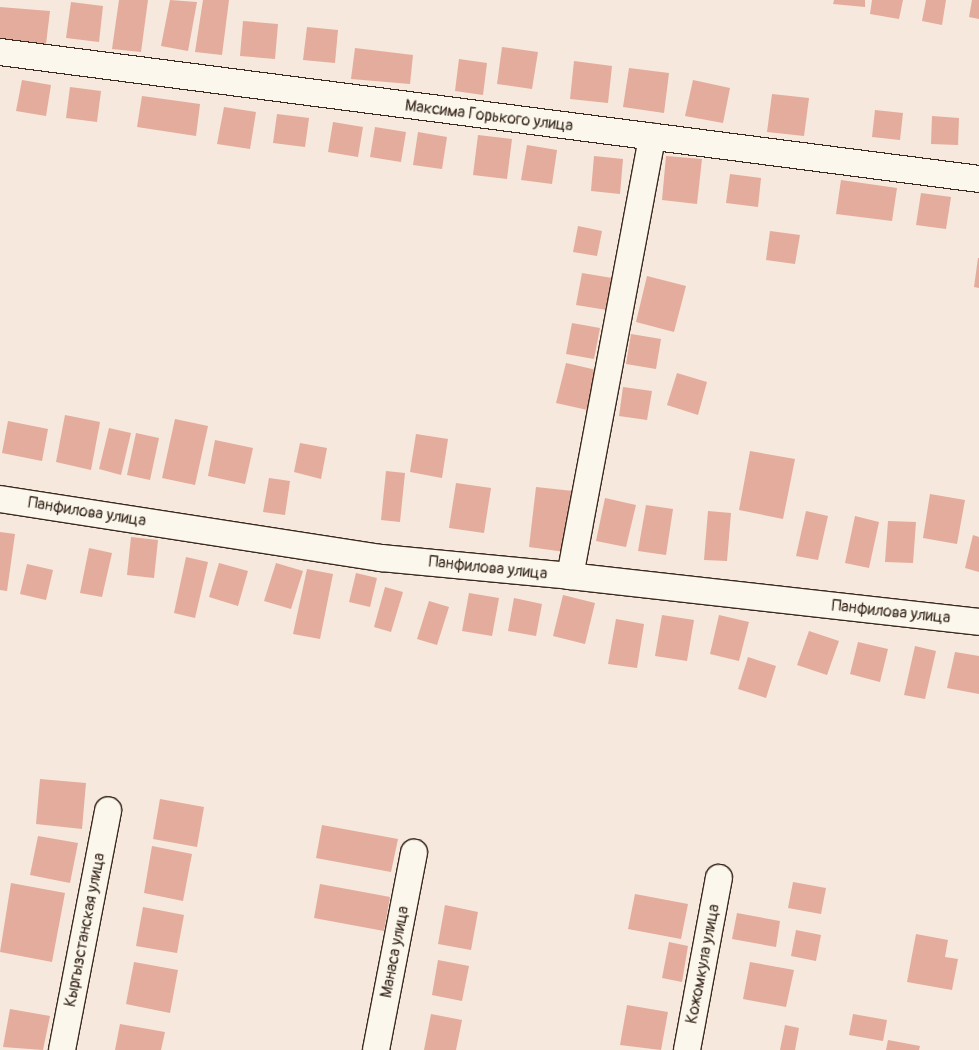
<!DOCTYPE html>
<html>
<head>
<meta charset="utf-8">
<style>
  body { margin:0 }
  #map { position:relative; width:979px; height:1050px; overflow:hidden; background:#f6e8dc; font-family:Pangolin,sans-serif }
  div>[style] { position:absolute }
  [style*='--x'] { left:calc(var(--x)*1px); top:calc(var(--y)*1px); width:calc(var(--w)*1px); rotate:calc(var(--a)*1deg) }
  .building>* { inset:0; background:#e4ac9c }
  .roads { filter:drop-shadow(1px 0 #3b2a1e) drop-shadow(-1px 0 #3b2a1e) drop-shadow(0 1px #3b2a1e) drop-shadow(0 -1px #3b2a1e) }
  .minor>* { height:26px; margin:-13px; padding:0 13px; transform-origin:13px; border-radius:13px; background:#fbf7ec }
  span { translate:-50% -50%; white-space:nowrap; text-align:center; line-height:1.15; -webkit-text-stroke:4px #fbf7ec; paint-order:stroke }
  .street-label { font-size:16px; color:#3b2a1e }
</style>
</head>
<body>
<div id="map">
  <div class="building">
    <i style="clip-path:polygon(119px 0,148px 0,141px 52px,112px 49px)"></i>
    <i style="clip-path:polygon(170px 0,197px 2px,188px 51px,161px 46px)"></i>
    <i style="clip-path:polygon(203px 0,229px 0,222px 55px,195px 52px)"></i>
    <i style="clip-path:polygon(834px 0,865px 0,865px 7px,833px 4px)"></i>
    <i style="clip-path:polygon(872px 0,903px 0,899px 19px,870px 14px)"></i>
    <i style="clip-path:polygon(926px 0,946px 0,942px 25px,922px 21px)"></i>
    <i style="clip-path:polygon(972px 0,979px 0,979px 19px,969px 17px)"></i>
    <i style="clip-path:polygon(71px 2px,103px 6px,99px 42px,66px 38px)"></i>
    <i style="clip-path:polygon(0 7px,50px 11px,46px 44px,0 39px)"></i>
    <i style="clip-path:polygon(243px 21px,278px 24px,275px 59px,240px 56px)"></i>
    <i style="clip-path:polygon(307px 27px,338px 30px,335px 63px,303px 60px)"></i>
    <i style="clip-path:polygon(502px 47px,538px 52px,532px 89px,497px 84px)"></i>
    <i style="clip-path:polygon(355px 48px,413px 55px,410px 84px,351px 79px)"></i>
    <i style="clip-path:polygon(459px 59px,487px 63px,483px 95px,455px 91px)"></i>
    <i style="clip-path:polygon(574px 61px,612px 66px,608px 103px,570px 99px)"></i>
    <i style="clip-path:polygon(629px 68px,669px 73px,664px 113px,623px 107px)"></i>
    <i style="clip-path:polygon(22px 80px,51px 85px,46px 116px,16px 111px)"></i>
    <i style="clip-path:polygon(693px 80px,730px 88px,723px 123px,685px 116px)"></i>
    <i style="clip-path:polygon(70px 87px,101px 91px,97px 122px,66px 118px)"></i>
    <i style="clip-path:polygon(772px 94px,809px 98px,804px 136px,767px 132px)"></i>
    <i style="clip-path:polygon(142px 96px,200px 104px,196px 136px,137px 127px)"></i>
    <i style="clip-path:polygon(224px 107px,256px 112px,250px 149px,217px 144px)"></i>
    <i style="clip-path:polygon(875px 110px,903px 113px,900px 140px,872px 137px)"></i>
    <i style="clip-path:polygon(277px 114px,309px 118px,305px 147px,273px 143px)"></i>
    <i style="clip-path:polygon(932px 116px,959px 118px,958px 145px,931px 144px)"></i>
    <i style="clip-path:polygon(333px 122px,363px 127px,358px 157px,328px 152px)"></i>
    <i style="clip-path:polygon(375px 127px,406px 132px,401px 162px,370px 157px)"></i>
    <i style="clip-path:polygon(418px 132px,447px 137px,442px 169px,413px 165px)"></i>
    <i style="clip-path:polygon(478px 135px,512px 139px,507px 179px,473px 175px)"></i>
    <i style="clip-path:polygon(527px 145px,557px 150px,552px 184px,521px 180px)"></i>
    <i style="clip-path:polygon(594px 156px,623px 159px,620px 194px,591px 191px)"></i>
    <i style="clip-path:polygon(666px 156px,702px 159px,697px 204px,662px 200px)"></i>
    <i style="clip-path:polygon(730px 174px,761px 178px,758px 207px,726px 203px)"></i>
    <i style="clip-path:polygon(841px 180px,897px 188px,892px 221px,836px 214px)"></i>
    <i style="clip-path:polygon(921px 193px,951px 197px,946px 229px,916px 225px)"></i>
    <i style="clip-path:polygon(578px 226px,602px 231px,597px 256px,573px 252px)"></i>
    <i style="clip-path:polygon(770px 231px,800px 235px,795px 264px,766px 260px)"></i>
    <i style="clip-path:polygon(978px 258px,979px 258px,979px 288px,974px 287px)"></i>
    <i style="clip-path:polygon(582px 273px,612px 278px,607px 310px,576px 305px)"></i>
    <i style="clip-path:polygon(647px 276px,686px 286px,674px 332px,636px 322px)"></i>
    <i style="clip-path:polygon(572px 323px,600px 328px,594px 359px,566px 354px)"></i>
    <i style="clip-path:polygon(631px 334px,661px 339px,656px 369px,626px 364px)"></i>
    <i style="clip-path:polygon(566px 363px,601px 371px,592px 411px,556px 403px)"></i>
    <i style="clip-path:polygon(677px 373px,707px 382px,698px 415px,667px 405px)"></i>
    <i style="clip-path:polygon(623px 387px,652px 391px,647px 420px,619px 416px)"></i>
    <i style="clip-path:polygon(65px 415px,100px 422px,91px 470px,56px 462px)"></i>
    <i style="clip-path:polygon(175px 419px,208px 426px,195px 485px,162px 478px)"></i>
    <i style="clip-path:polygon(8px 421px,48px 429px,42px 461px,2px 453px)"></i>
    <i style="clip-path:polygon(109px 428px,131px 433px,121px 475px,99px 469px)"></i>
    <i style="clip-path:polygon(136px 433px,159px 438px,150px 480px,127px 475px)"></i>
    <i style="clip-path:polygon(416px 434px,448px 439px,442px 478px,410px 472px)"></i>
    <i style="clip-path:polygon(215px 440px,253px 448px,245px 484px,208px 476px)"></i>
    <i style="clip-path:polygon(300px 443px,327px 448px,321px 479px,294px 472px)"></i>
    <i style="clip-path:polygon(750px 451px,795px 459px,783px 519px,739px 510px)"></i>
    <i style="clip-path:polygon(386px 471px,405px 473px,400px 522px,381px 520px)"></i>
    <i style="clip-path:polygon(269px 478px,290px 481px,285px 515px,263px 512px)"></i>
    <i style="clip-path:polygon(456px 483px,491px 488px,484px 533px,449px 528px)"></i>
    <i style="clip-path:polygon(536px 487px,573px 491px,565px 552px,529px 547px)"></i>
    <i style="clip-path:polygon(930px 494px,965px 500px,957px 544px,923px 538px)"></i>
    <i style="clip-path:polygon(605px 498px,636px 505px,626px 547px,596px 541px)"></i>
    <i style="clip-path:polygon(646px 505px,673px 509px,666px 555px,638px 551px)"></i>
    <i style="clip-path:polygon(708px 511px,731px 513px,727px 561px,704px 560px)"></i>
    <i style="clip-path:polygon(806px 511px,828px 516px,818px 560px,796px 556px)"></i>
    <i style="clip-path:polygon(855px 516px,879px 522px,869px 568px,845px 563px)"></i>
    <i style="clip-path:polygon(888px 521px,916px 522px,913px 563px,885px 562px)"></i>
    <i style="clip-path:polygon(0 532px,15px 534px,7px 591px,0 590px)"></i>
    <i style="clip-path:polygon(973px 535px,979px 537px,979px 572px,965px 568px)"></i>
    <i style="clip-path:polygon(131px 537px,158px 540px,154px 578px,127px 575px)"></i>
    <i style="clip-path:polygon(89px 548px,112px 553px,102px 597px,80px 593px)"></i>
    <i style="clip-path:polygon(186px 557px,208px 562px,195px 618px,174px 613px)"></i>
    <i style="clip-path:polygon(219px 563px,248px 571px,238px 606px,209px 597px)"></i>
    <i style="clip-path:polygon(276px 563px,303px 571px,291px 609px,264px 601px)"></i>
    <i style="clip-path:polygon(27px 564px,53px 570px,46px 600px,20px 594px)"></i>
    <i style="clip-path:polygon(307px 569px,333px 574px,320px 639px,293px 634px)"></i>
    <i style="clip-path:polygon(356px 573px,377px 578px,370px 607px,349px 602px)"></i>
    <i style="clip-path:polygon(385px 587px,403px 592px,391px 632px,374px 627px)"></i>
    <i style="clip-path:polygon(469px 593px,499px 598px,492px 636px,462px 631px)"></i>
    <i style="clip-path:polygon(563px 595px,595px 603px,585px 644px,553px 636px)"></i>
    <i style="clip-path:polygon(514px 598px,542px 604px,536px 636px,508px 631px)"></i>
    <i style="clip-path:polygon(429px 601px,449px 607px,437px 645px,417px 639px)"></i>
    <i style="clip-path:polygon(662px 615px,694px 620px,687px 661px,655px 656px)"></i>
    <i style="clip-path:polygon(719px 615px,749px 622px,739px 661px,710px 654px)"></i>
    <i style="clip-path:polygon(616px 619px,644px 624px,637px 668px,608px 664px)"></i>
    <i style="clip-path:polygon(809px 631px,839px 641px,827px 675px,797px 665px)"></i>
    <i style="clip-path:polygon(858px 642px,888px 649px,880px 682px,850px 674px)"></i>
    <i style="clip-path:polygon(915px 646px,936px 651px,925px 699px,904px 695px)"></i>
    <i style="clip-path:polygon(955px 652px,979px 656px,979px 694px,947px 688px)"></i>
    <i style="clip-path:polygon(748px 657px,776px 666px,766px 698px,738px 689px)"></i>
    <i style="clip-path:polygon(40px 779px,86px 783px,82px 829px,36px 824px)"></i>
    <i style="clip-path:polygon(160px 799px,204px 807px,197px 847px,153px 839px)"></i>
    <i style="clip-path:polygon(322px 825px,398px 839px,391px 872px,316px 858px)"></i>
    <i style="clip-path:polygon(38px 836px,78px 843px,70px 883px,30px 875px)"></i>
    <i style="clip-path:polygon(152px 846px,192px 854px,183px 901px,144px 893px)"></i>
    <i style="clip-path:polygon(793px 882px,826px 888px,821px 914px,788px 908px)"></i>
    <i style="clip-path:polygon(11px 883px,65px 893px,52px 962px,0 952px)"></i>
    <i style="clip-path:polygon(320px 884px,390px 897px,384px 931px,314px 918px)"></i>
    <i style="clip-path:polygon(635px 894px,688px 904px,681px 939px,628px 929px)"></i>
    <i style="clip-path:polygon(445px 905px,478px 912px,471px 950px,438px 944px)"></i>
    <i style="clip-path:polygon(143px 907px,184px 915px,177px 953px,136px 946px)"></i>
    <i style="clip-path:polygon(737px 913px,780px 921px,776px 947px,732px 939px)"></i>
    <i style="clip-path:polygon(796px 930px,821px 935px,816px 961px,791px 956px)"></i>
    <i style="clip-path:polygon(916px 934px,948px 940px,945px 957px,958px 959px,952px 990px,907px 982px)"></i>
    <i style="clip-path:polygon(669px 942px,688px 946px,682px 982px,662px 978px)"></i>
    <i style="clip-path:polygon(438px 960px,469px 966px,462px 1001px,432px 995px)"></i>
    <i style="clip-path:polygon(134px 962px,178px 970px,170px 1013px,126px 1004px)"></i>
    <i style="clip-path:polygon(750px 962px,794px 970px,786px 1007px,743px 999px)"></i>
    <i style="clip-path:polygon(627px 1005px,668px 1012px,661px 1050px,620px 1045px)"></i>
    <i style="clip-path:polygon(10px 1009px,50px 1016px,43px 1050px,3px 1047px)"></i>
    <i style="clip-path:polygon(431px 1014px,462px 1020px,456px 1050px,424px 1050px)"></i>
    <i style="clip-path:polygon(853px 1014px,887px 1020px,883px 1041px,849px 1035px)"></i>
    <i style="clip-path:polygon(120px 1024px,165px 1032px,161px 1050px,115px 1050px)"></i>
    <i style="clip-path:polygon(785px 1025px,799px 1028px,795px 1050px,780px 1050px)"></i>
    <i style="clip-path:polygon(888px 1040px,920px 1046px,919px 1050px,886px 1050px)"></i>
  </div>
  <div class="roads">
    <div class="minor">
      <i style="--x:0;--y:52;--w:987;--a:7.39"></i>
      <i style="--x:0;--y:499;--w:386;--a:8.8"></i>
      <i style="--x:381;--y:558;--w:190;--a:5.4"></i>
      <i style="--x:570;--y:576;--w:412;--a:6.4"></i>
      <i style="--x:570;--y:576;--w:447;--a:-79.4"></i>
      <i style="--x:62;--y:1050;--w:244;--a:-79.1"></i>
      <i style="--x:376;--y:1050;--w:201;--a:-79.1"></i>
      <i style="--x:687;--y:1050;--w:175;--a:-79.5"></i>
    </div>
  </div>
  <div class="street-label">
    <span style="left:489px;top:116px;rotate:7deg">Максима Горького улица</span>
    <span style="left:87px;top:512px;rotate:9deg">Панфилова улица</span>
    <span style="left:488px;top:568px;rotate:6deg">Панфилова улица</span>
    <span style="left:891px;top:612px;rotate:6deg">Панфилова улица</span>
    <span style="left:85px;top:930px;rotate:-79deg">Кыргызстанская улица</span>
    <span style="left:395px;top:952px;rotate:-79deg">Манаса улица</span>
    <span style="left:703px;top:964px;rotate:-79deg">Кожомкула улица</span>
  </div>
</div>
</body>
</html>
